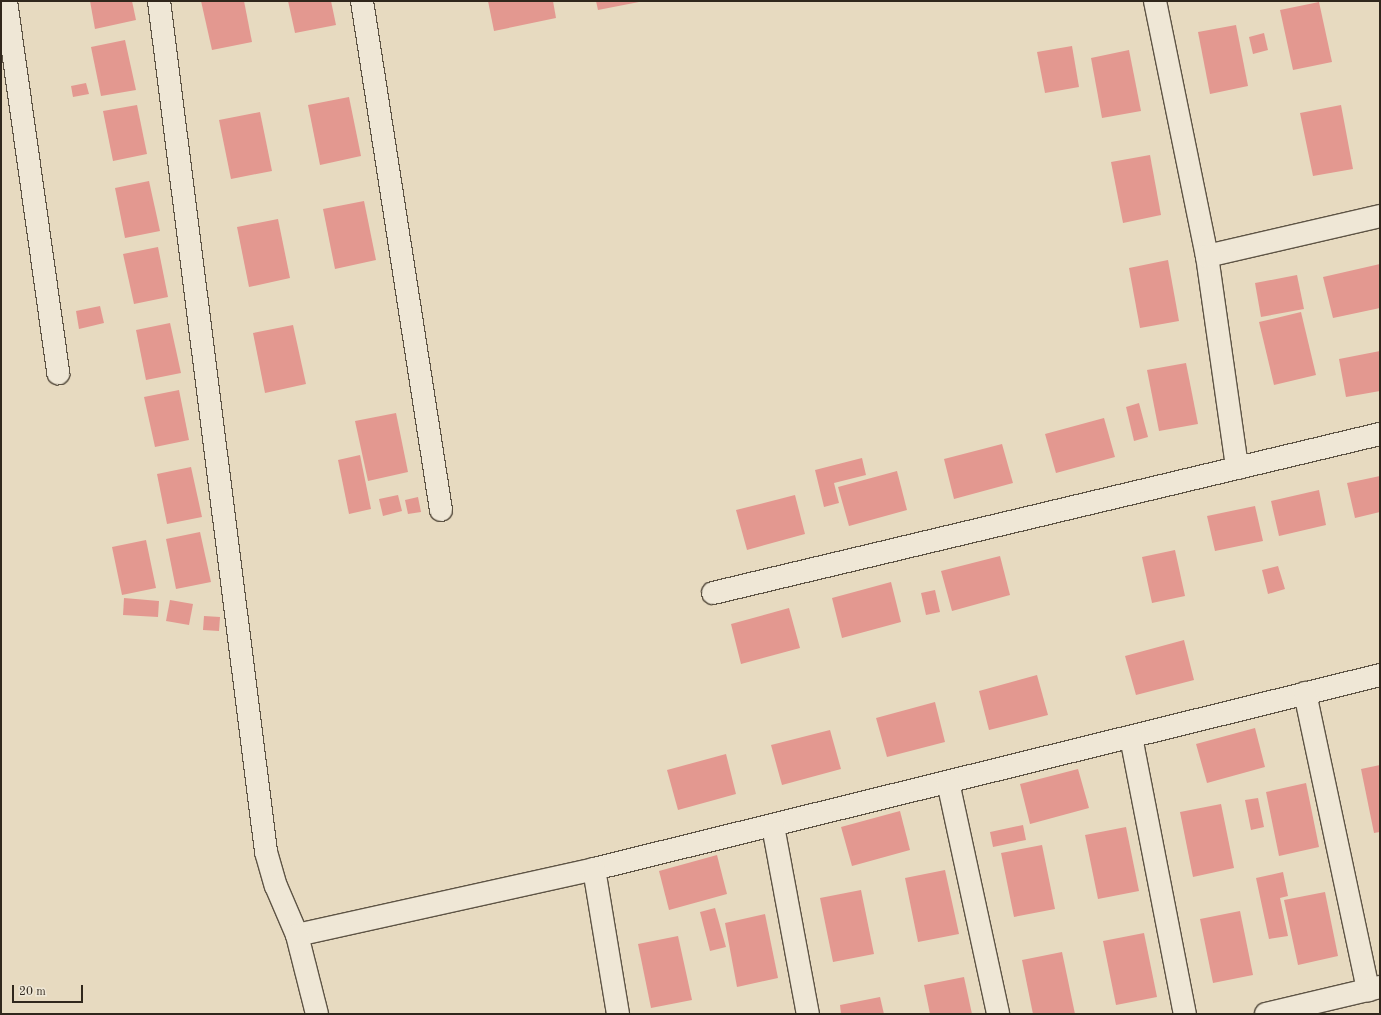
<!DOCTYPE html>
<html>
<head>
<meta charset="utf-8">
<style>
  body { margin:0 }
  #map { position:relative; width:1381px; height:1015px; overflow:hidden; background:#e7dac0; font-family:"Old Standard TT",serif }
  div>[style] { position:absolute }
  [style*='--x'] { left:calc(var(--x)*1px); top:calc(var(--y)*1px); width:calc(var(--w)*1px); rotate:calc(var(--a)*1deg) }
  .building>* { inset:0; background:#e39890 }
  .roads { filter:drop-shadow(1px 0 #5e5445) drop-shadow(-1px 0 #5e5445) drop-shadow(0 1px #5e5445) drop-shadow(0 -1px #5e5445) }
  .street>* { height:22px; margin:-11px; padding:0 11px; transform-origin:11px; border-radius:11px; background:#efe7d6 }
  span { translate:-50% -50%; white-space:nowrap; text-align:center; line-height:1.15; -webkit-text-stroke:4px #efe7d6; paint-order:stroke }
  .frame { position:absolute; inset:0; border:2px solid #30271c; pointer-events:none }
  .scale { position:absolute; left:12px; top:985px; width:71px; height:18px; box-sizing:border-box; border:2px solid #30271c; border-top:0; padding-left:5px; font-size:12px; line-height:14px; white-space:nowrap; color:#30271c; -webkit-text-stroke:3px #efe7d6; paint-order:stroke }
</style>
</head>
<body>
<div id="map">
  <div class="building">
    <i style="clip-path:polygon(90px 1px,132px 1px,136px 20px,95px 29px)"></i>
    <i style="clip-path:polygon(201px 1px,244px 1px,252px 42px,212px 50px)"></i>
    <i style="clip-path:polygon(288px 1px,331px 1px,336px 25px,295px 33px)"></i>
    <i style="clip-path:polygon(488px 1px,553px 1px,556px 18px,494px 31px)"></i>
    <i style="clip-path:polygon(596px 1px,639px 1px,639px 2px,598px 10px)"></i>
    <i style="clip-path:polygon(1319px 2px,1332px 62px,1293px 70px,1280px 10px)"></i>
    <i style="clip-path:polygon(1236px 25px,1248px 86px,1210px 94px,1198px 32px)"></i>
    <i style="clip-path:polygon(1264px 33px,1268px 50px,1253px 54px,1249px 37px)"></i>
    <i style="clip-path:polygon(125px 40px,136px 90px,101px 96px,91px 47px)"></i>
    <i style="clip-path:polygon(1072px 46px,1079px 87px,1045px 93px,1037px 52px)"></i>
    <i style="clip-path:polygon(1129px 50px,1141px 111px,1102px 118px,1091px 58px)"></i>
    <i style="clip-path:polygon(86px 83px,89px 94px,73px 97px,71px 86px)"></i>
    <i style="clip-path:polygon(349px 97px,361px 156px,320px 165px,308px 105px)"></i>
    <i style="clip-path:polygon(137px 105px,147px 154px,113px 161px,103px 111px)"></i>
    <i style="clip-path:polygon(1341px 105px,1353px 169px,1313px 176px,1300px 113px)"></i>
    <i style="clip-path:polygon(260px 112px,272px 171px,231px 179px,219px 120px)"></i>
    <i style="clip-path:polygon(1150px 155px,1161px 215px,1123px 223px,1111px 162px)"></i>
    <i style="clip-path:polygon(149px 181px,160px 231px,125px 238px,115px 188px)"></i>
    <i style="clip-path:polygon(364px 201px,376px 260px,335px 269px,323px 209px)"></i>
    <i style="clip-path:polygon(278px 219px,290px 278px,249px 287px,237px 227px)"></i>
    <i style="clip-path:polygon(158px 247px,168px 297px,134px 304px,123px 254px)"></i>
    <i style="clip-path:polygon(1168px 260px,1179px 321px,1140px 328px,1129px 268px)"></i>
    <i style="clip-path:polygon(1380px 264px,1380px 308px,1333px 318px,1323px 277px)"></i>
    <i style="clip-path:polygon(1297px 275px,1304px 309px,1261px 317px,1255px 283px)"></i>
    <i style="clip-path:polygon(100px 306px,104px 323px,79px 329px,76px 311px)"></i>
    <i style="clip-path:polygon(1301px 312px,1316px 375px,1274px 385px,1259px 322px)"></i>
    <i style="clip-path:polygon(170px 323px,181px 373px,146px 380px,136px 330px)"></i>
    <i style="clip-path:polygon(293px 325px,306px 384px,265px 393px,253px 333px)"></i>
    <i style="clip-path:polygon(1380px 351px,1380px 391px,1346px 397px,1339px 359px)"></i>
    <i style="clip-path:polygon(1186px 363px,1198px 424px,1159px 431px,1147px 370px)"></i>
    <i style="clip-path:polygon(179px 390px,189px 440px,155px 447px,144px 397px)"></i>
    <i style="clip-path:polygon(1139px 403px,1148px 437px,1134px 441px,1126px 407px)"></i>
    <i style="clip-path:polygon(396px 413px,408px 472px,368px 481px,355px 421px)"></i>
    <i style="clip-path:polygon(1104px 418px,1115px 457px,1056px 473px,1045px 434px)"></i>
    <i style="clip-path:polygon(1002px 444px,1013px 483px,954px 499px,944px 459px)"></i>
    <i style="clip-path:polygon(360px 455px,371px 509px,349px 514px,338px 460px)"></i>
    <i style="clip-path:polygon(862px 458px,866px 475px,834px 483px,839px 503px,824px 507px,815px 470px)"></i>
    <i style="clip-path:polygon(191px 467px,202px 517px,167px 524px,157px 474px)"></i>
    <i style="clip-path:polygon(897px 471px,907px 510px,849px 526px,838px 487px)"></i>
    <i style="clip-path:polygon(1380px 476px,1380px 512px,1355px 518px,1347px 483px)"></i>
    <i style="clip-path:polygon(1319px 490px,1326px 525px,1279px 536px,1271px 501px)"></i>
    <i style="clip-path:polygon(398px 495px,402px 511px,383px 516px,379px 499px)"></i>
    <i style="clip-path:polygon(795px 495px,805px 534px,747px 550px,736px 510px)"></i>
    <i style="clip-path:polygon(418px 497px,421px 512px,408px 514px,405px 500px)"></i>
    <i style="clip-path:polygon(1255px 506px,1263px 541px,1215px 551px,1207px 516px)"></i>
    <i style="clip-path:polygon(200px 532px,211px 582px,176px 589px,166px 539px)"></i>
    <i style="clip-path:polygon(146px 540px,156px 588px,122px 595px,112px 547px)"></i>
    <i style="clip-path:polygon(1175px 550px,1185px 596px,1152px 603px,1142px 557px)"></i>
    <i style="clip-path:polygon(1000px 556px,1010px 595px,952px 611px,941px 571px)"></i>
    <i style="clip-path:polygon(1278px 566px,1285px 589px,1268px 594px,1262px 570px)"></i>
    <i style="clip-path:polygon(891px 582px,901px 622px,842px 638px,832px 598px)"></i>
    <i style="clip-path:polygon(935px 590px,940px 612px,926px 615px,921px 593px)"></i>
    <i style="clip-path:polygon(124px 598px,159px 601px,158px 617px,123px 615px)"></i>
    <i style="clip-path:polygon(170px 600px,193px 604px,189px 625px,166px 621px)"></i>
    <i style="clip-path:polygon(789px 608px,800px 648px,741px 664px,731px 624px)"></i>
    <i style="clip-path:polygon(204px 616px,220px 617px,219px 631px,203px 630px)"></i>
    <i style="clip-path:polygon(1184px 640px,1194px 680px,1136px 695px,1125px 656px)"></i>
    <i style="clip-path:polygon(1037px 675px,1048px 715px,989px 730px,979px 691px)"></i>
    <i style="clip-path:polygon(935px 702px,945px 742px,887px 757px,876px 718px)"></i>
    <i style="clip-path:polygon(1255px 728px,1265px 767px,1207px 783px,1196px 744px)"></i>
    <i style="clip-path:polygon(830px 730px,841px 769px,782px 785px,771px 745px)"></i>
    <i style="clip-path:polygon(726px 754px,736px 794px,678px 810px,667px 770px)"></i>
    <i style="clip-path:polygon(1380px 765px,1380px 832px,1374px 833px,1361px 769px)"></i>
    <i style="clip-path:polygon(1078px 769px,1089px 808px,1030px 824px,1020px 784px)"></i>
    <i style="clip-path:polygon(1306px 783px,1319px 847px,1279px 856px,1266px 792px)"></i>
    <i style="clip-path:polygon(1258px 798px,1264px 827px,1251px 830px,1245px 800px)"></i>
    <i style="clip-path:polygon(1221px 804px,1234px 868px,1193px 877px,1180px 812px)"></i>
    <i style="clip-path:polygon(900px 811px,910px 850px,852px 866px,841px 827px)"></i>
    <i style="clip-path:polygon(1023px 825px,1026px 840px,993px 847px,990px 832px)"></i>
    <i style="clip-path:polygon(1126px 827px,1139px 891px,1098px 899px,1085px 835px)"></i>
    <i style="clip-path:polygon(1042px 845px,1055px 909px,1014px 917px,1001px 853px)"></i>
    <i style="clip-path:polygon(717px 855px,727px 894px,669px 910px,659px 871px)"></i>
    <i style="clip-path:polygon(945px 870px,959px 934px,918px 942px,905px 878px)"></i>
    <i style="clip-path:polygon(1283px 872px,1288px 896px,1280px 898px,1288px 936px,1269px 939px,1256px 878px)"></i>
    <i style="clip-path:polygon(861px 890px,874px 954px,833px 962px,820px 898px)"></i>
    <i style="clip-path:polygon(1325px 892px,1338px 956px,1298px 965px,1284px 900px)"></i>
    <i style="clip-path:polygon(715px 908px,726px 947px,710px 951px,700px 912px)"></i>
    <i style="clip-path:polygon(1240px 911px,1253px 975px,1213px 983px,1200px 919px)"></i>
    <i style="clip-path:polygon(765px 914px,778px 978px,737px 987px,725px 923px)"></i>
    <i style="clip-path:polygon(1144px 933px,1157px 997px,1116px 1005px,1103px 941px)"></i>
    <i style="clip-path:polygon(678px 936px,692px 1000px,651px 1008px,638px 944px)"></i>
    <i style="clip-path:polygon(1062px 952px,1075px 1014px,1033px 1014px,1022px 960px)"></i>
    <i style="clip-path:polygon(964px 977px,972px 1014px,930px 1014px,924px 985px)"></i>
    <i style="clip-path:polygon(880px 997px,884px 1014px,841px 1014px,840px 1005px)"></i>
  </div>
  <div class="roads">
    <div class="street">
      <i style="--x:6;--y:1;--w:376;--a:82"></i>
      <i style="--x:159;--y:1;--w:858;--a:82.83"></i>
      <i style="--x:266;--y:852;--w:35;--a:74"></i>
      <i style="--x:276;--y:886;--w:53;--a:66.8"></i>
      <i style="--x:297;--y:935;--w:304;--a:-12.5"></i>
      <i style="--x:594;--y:869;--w:810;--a:-13.86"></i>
      <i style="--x:362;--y:1;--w:515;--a:81.18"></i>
      <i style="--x:1155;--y:1;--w:260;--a:78.5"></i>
      <i style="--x:1207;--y:256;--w:214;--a:81.9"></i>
      <i style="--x:1207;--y:256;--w:178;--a:-13"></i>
      <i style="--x:713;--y:593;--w:686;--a:-13.41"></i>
      <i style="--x:1305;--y:693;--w:304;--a:78"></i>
      <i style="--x:1131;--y:737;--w:282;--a:79"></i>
      <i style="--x:948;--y:782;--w:237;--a:77.8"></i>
      <i style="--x:773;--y:826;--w:191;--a:79.5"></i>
      <i style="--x:594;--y:869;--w:147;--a:80.6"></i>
      <i style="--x:297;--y:935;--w:81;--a:75.8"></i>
      <i style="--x:1266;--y:1014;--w:117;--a:-13.3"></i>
    </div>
  </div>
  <div class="frame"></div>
  <div class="scale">20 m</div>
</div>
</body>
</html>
